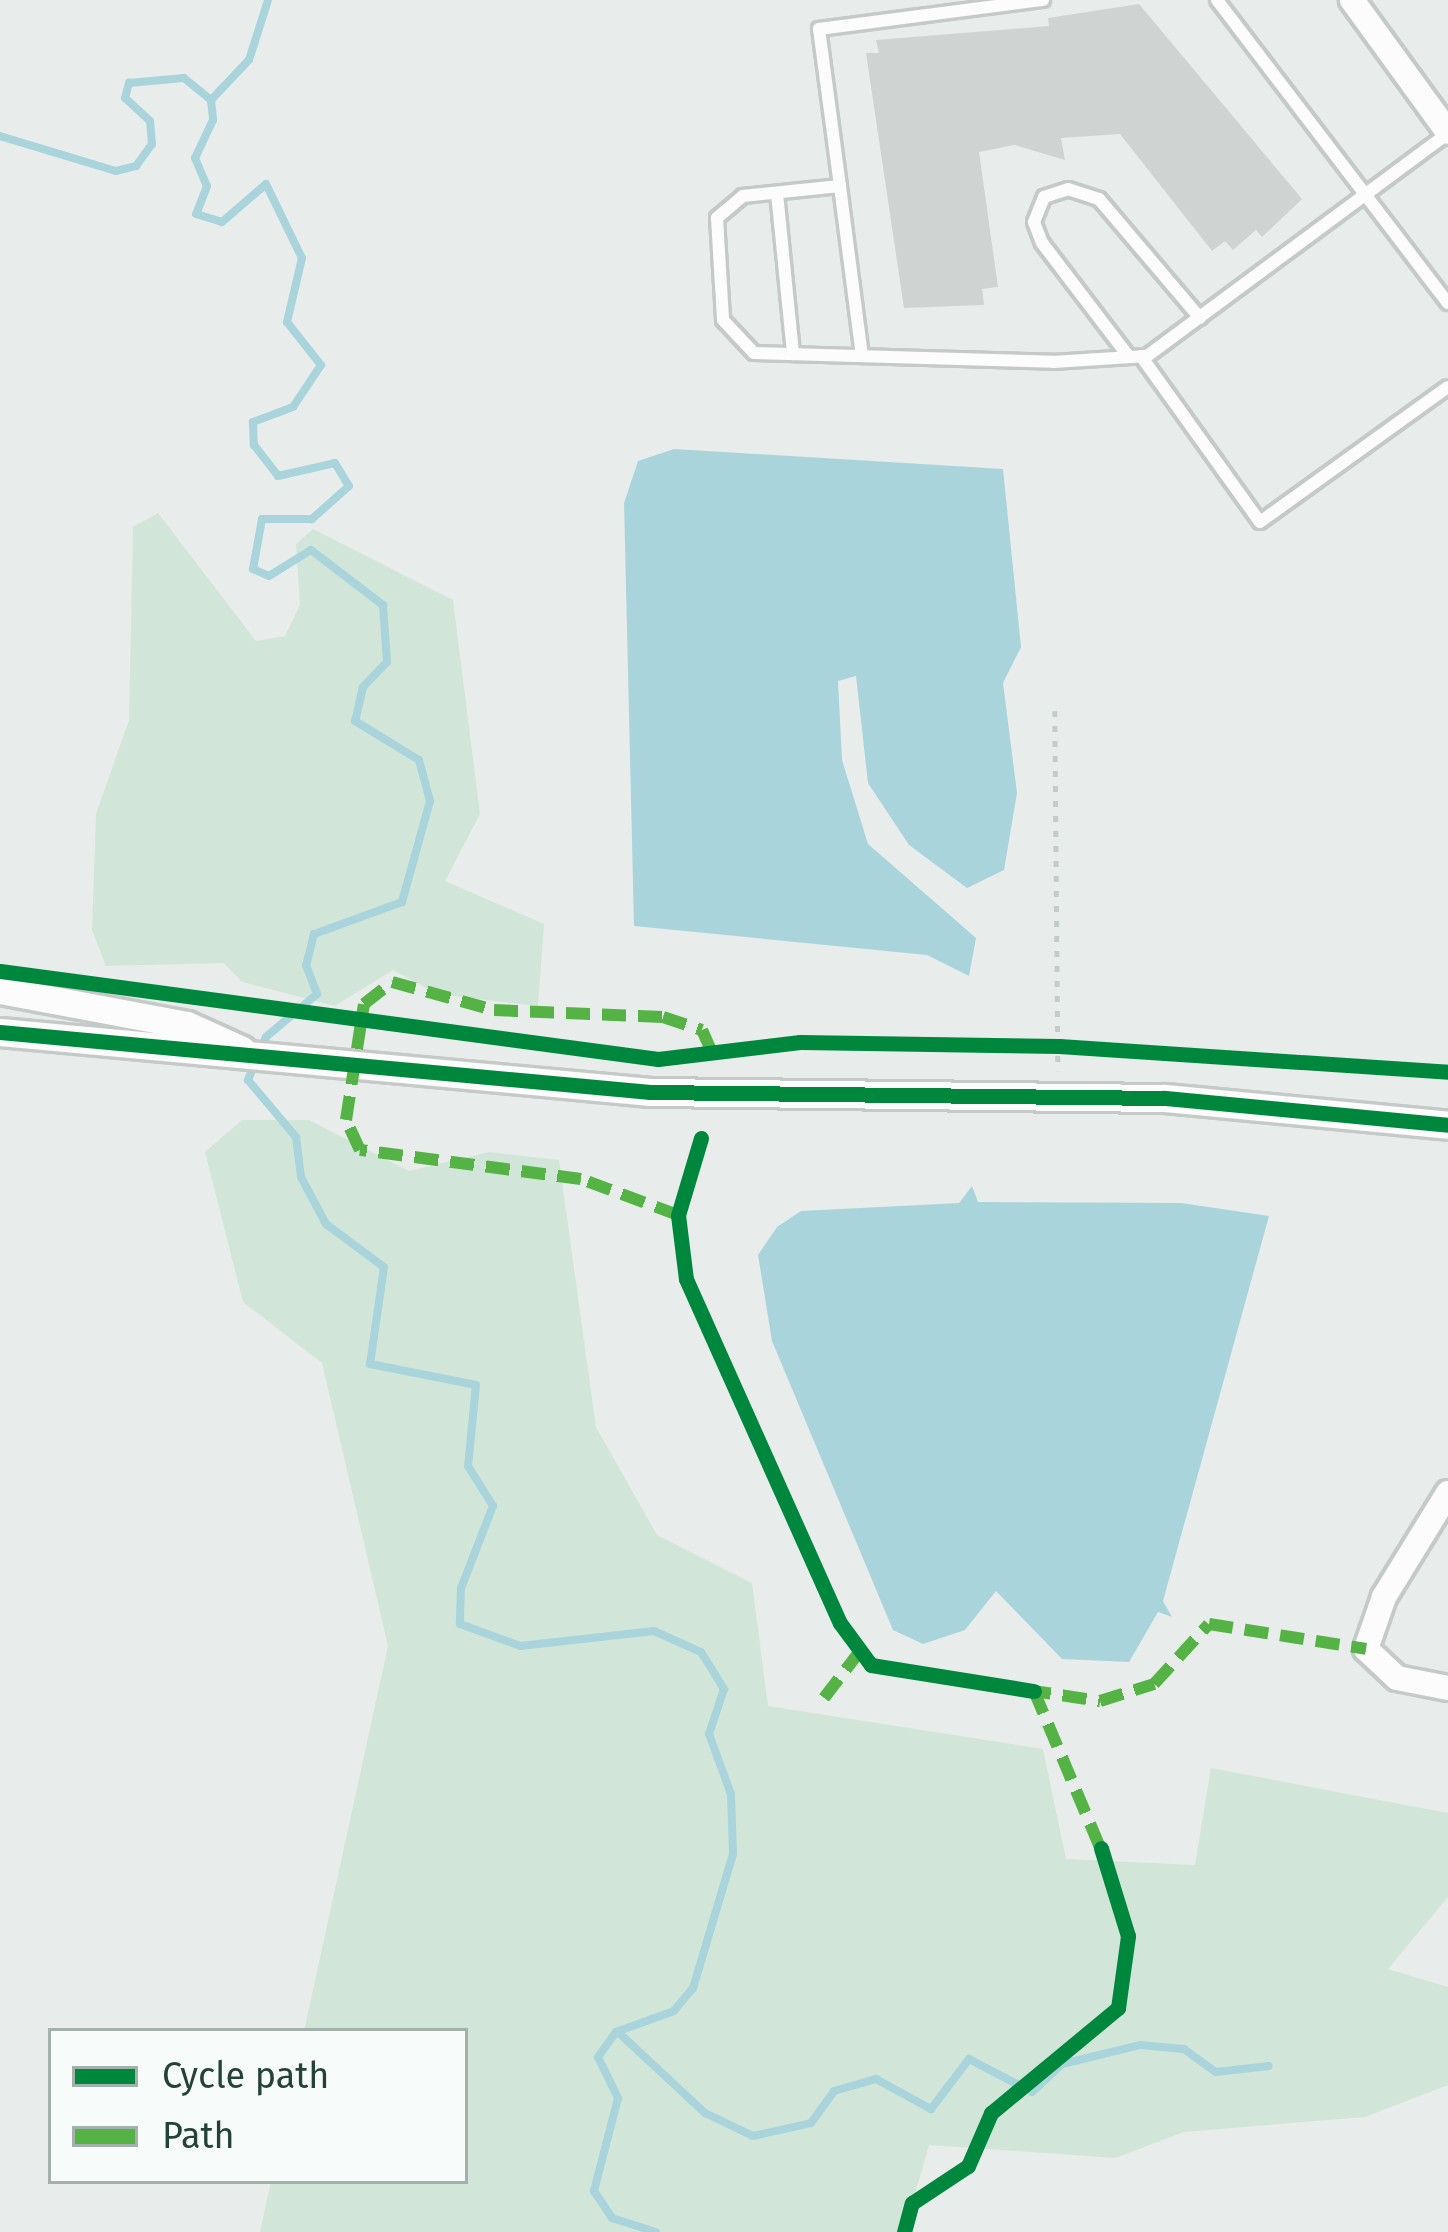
<!DOCTYPE html>
<html>
<head>
<meta charset="utf-8">
<style>
  body { margin:0 }
  #map { position:relative; width:1448px; height:2232px; overflow:hidden; background:#e8edeb; font-family:"Fira Sans",sans-serif }
  div>[style] { position:absolute }
  [style*='--x'] { left:calc(var(--x)*1px); top:calc(var(--y)*1px); width:calc(var(--w)*1px); rotate:calc(var(--a)*1deg) }
  .green>* { inset:0; background:#d1e6d8 }
  .water>* { inset:0; background:#a9d4db }
  .stream>* { height:8px; margin:-4px; padding:0 4px; transform-origin:4px; border-radius:4px; background:#a9d4db }
  .building>* { inset:0; background:#cfd4d2 }
  .path>* { height:4.5px; margin-top:-2.25px; transform-origin:0; background:repeating-linear-gradient(90deg,#c3ccca 0 6px,transparent 0 15px) }
  .roads { filter:drop-shadow(3px 0 #c5cac8) drop-shadow(-3px 0 #c5cac8) drop-shadow(0 3px #c5cac8) drop-shadow(0 -3px #c5cac8) }
  .service>* { height:12px; margin:-6px; padding:0 6px; transform-origin:6px; border-radius:6px; background:#fcfcfc }
  .minor>* { height:24px; margin:-12px; padding:0 12px; transform-origin:12px; border-radius:12px; background:#fcfcfc }
  .tertiary>* { height:27px; margin:-13.5px; padding:0 13.5px; transform-origin:13.5px; border-radius:13.5px; background:#fcfcfc }
  .quiet>* { height:12px; margin-top:-6px; transform-origin:0; background:repeating-linear-gradient(90deg,#55b346 0 24px,transparent 0 36px) }
  .cycleway>* { height:15px; margin:-7.5px; padding:0 7.5px; transform-origin:7.5px; border-radius:7.5px; background:#00873e }
  span { translate:-50% -50%; white-space:nowrap; text-align:center; line-height:1.15; -webkit-text-stroke:9px #f7fbf9; paint-order:stroke }
  .legend { position:absolute; left:48px; top:2028px; width:420px; height:156px; box-sizing:border-box; background:#f7fbf9; border:3px solid #a3b1ad; margin:0; padding:15px 21px; list-style:none; font-size:36px; color:#24423a }
  .legend li { display:flex; align-items:center; gap:24px; height:60px }
  .legend b { width:60px; border:3px solid #a3b1ad }
</style>
</head>
<body>
<div id="map">
  <div class="green">
    <i style="clip-path:polygon(158px 513px,256px 641px,285px 636px,300px 605px,296px 544px,313px 529px,453px 600px,480px 814px,445px 881px,544px 924px,538px 1006px,437px 994px,393px 970px,335px 1006px,242px 982px,224px 963px,106px 966px,92px 930px,96px 814px,129px 720px,133px 527px)"></i>
    <i style="clip-path:polygon(242px 1120px,309px 1120px,409px 1171px,489px 1152px,559px 1160px,596px 1427px,657px 1535px,752px 1583px,768px 1706px,1043px 1749px,1066px 1859px,1195px 1865px,1211px 1768px,1448px 1813px,1448px 1897px,1388px 1969px,1448px 1987px,1448px 2085px,1365px 2117px,1184px 2132px,1115px 2158px,929px 2145px,904px 2232px,260px 2232px,271px 2181px,465px 2181px,465px 2031px,304px 2031px,388px 1646px,322px 1363px,243px 1302px,205px 1152px)"></i>
  </div>
  <div class="water">
    <i style="clip-path:polygon(674px 449px,1003px 469px,1021px 647px,1003px 683px,1017px 793px,1004px 870px,967px 888px,909px 845px,868px 783px,856px 676px,838px 681px,842px 760px,868px 844px,976px 938px,969px 976px,927px 955px,634px 926px,624px 503px,638px 461px)"></i>
    <i style="clip-path:polygon(972px 1186px,978px 1202px,1181px 1203px,1269px 1216px,1163px 1601px,1172px 1617px,1158px 1612px,1129px 1662px,1062px 1659px,996px 1591px,965px 1630px,923px 1644px,893px 1630px,772px 1341px,758px 1255px,777px 1227px,801px 1211px,959px 1203px)"></i>
  </div>
  <div class="stream">
    <i style="--x:211;--y:100;--w:55;--a:-46.5"></i>
    <i style="--x:249;--y:60;--w:63;--a:-72.4"></i>
    <i style="--x:0;--y:136;--w:121;--a:16.8"></i>
    <i style="--x:116;--y:171;--w:21;--a:-14"></i>
    <i style="--x:136;--y:166;--w:27;--a:-54"></i>
    <i style="--x:152;--y:144;--w:23;--a:-95"></i>
    <i style="--x:150;--y:121;--w:34;--a:-137"></i>
    <i style="--x:125;--y:98;--w:16;--a:-75"></i>
    <i style="--x:129;--y:83;--w:55;--a:-5.2"></i>
    <i style="--x:184;--y:78;--w:35;--a:39"></i>
    <i style="--x:211;--y:100;--w:20;--a:84"></i>
    <i style="--x:213;--y:120;--w:42;--a:115.3"></i>
    <i style="--x:195;--y:158;--w:30;--a:67"></i>
    <i style="--x:207;--y:186;--w:30;--a:111"></i>
    <i style="--x:196;--y:214;--w:27;--a:17"></i>
    <i style="--x:222;--y:222;--w:58;--a:-40.8"></i>
    <i style="--x:266;--y:184;--w:82;--a:64.1"></i>
    <i style="--x:302;--y:258;--w:66;--a:103.2"></i>
    <i style="--x:287;--y:322;--w:55;--a:51.7"></i>
    <i style="--x:321;--y:365;--w:50;--a:123.7"></i>
    <i style="--x:293;--y:407;--w:43;--a:159.4"></i>
    <i style="--x:253;--y:422;--w:23;--a:88"></i>
    <i style="--x:254;--y:445;--w:39;--a:52"></i>
    <i style="--x:278;--y:476;--w:58;--a:-12.8"></i>
    <i style="--x:335;--y:463;--w:27;--a:59"></i>
    <i style="--x:349;--y:486;--w:50;--a:138.3"></i>
    <i style="--x:312;--y:519;--w:50;--a:180"></i>
    <i style="--x:262;--y:519;--w:51;--a:100.2"></i>
    <i style="--x:253;--y:569;--w:17;--a:24"></i>
    <i style="--x:269;--y:576;--w:49;--a:-31.8"></i>
    <i style="--x:311;--y:550;--w:91;--a:37.4"></i>
    <i style="--x:383;--y:605;--w:57;--a:86"></i>
    <i style="--x:387;--y:662;--w:35;--a:134"></i>
    <i style="--x:363;--y:687;--w:35;--a:103"></i>
    <i style="--x:355;--y:721;--w:75;--a:31.4"></i>
    <i style="--x:419;--y:760;--w:42;--a:75"></i>
    <i style="--x:430;--y:801;--w:105;--a:105.5"></i>
    <i style="--x:402;--y:902;--w:94;--a:160"></i>
    <i style="--x:314;--y:934;--w:32;--a:104"></i>
    <i style="--x:306;--y:965;--w:31;--a:69"></i>
    <i style="--x:317;--y:994;--w:67;--a:139.9"></i>
    <i style="--x:266;--y:1037;--w:47;--a:112.7"></i>
    <i style="--x:248;--y:1080;--w:75;--a:49.9"></i>
    <i style="--x:296;--y:1137;--w:40;--a:82.9"></i>
    <i style="--x:301;--y:1177;--w:53;--a:62"></i>
    <i style="--x:326;--y:1224;--w:72;--a:36.6"></i>
    <i style="--x:384;--y:1267;--w:98;--a:98.2"></i>
    <i style="--x:370;--y:1364;--w:108;--a:11.2"></i>
    <i style="--x:476;--y:1385;--w:81;--a:95.6"></i>
    <i style="--x:468;--y:1466;--w:47;--a:58"></i>
    <i style="--x:493;--y:1506;--w:88;--a:111.3"></i>
    <i style="--x:461;--y:1588;--w:36;--a:92"></i>
    <i style="--x:460;--y:1624;--w:64;--a:20.1"></i>
    <i style="--x:520;--y:1646;--w:135;--a:-6.4"></i>
    <i style="--x:654;--y:1631;--w:51;--a:24.1"></i>
    <i style="--x:701;--y:1652;--w:44;--a:58.1"></i>
    <i style="--x:724;--y:1689;--w:47;--a:108.4"></i>
    <i style="--x:709;--y:1734;--w:64;--a:69.9"></i>
    <i style="--x:731;--y:1794;--w:60;--a:88.1"></i>
    <i style="--x:733;--y:1854;--w:140;--a:106.6"></i>
    <i style="--x:693;--y:1988;--w:30;--a:130"></i>
    <i style="--x:674;--y:2011;--w:62;--a:160.1"></i>
    <i style="--x:616;--y:2032;--w:31;--a:126"></i>
    <i style="--x:598;--y:2057;--w:46;--a:64"></i>
    <i style="--x:618;--y:2098;--w:96;--a:104.5"></i>
    <i style="--x:594;--y:2191;--w:32;--a:56"></i>
    <i style="--x:612;--y:2218;--w:46;--a:17.7"></i>
    <i style="--x:618;--y:2032;--w:119;--a:43"></i>
    <i style="--x:705;--y:2113;--w:53;--a:25.6"></i>
    <i style="--x:753;--y:2136;--w:59;--a:-12.6"></i>
    <i style="--x:811;--y:2123;--w:39;--a:-54"></i>
    <i style="--x:834;--y:2091;--w:44;--a:-15.9"></i>
    <i style="--x:876;--y:2079;--w:63;--a:28.6"></i>
    <i style="--x:931;--y:2109;--w:63;--a:-52.8"></i>
    <i style="--x:969;--y:2059;--w:71;--a:27.6"></i>
    <i style="--x:1032;--y:2092;--w:41;--a:-43"></i>
    <i style="--x:1062;--y:2064;--w:80;--a:-13.7"></i>
    <i style="--x:1140;--y:2045;--w:44;--a:5.2"></i>
    <i style="--x:1184;--y:2049;--w:39;--a:36"></i>
    <i style="--x:1216;--y:2072;--w:53;--a:-6.5"></i>
  </div>
  <div class="building">
    <i style="clip-path:polygon(1139px 4px,1302px 199px,1262px 237px,1256px 230px,1233px 250px,1225px 241px,1212px 251px,1120px 134px,1061px 138px,1065px 160px,1014px 145px,979px 152px,998px 287px,982px 289px,984px 305px,904px 308px,866px 53px,879px 53px,876px 40px,1049px 26px,1048px 18px)"></i>
  </div>
  <div class="path">
    <i style="--x:1055;--y:711;--w:360;--a:89.5"></i>
  </div>
  <div class="roads">
    <div class="service">
      <i style="--x:1217;--y:0;--w:381;--a:52.7"></i>
      <i style="--x:840;--y:186;--w:158;--a:-97.6"></i>
      <i style="--x:819;--y:29;--w:226;--a:-7.4"></i>
      <i style="--x:777;--y:193;--w:162;--a:84.3"></i>
      <i style="--x:862;--y:356;--w:171;--a:-97.4"></i>
      <i style="--x:840;--y:186;--w:98;--a:174.1"></i>
      <i style="--x:743;--y:196;--w:34;--a:140"></i>
      <i style="--x:717;--y:218;--w:102;--a:86.6"></i>
      <i style="--x:723;--y:320;--w:45;--a:46.8"></i>
      <i style="--x:754;--y:353;--w:299;--a:1.7"></i>
      <i style="--x:1053;--y:362;--w:94;--a:-3.7"></i>
      <i style="--x:1147;--y:356;--w:375;--a:-36.5"></i>
      <i style="--x:1141;--y:356;--w:204;--a:54.4"></i>
      <i style="--x:1260;--y:522;--w:231;--a:-35.7"></i>
      <i style="--x:1129;--y:357;--w:143;--a:-127.3"></i>
      <i style="--x:1042;--y:243;--w:22;--a:-111"></i>
      <i style="--x:1034;--y:222;--w:27;--a:-68"></i>
      <i style="--x:1044;--y:197;--w:25;--a:-18"></i>
      <i style="--x:1068;--y:189;--w:33;--a:18"></i>
      <i style="--x:1099;--y:199;--w:156;--a:49.7"></i>
    </div>
    <div class="minor">
      <i style="--x:1352;--y:0;--w:163;--a:54"></i>
      <i style="--x:1448;--y:1493;--w:122;--a:121.6"></i>
      <i style="--x:1384;--y:1597;--w:55;--a:109.1"></i>
      <i style="--x:1366;--y:1649;--w:42;--a:43.1"></i>
      <i style="--x:1397;--y:1678;--w:52;--a:11.1"></i>
    </div>
    <div class="tertiary">
      <i style="--x:0;--y:990;--w:190;--a:10.6"></i>
      <i style="--x:187;--y:1025;--w:60;--a:24.4"></i>
      <i style="--x:0;--y:1032;--w:653;--a:5.27"></i>
      <i style="--x:650;--y:1092;--w:515;--a:0.67"></i>
      <i style="--x:1165;--y:1098;--w:284;--a:5.4"></i>
    </div>
  </div>
  <div class="quiet">
    <i style="--x:678;--y:1215;--w:103;--a:-159.6"></i>
    <i style="--x:581;--y:1179;--w:223;--a:-172.5"></i>
    <i style="--x:360;--y:1150;--w:33;--a:-115"></i>
    <i style="--x:346;--y:1120;--w:117;--a:-81.2"></i>
    <i style="--x:364;--y:1004;--w:36;--a:-38"></i>
    <i style="--x:392;--y:982;--w:106;--a:15.4"></i>
    <i style="--x:494;--y:1010;--w:169;--a:2.4"></i>
    <i style="--x:663;--y:1017;--w:41;--a:18.4"></i>
    <i style="--x:702;--y:1030;--w:24;--a:66"></i>
    <i style="--x:1027;--y:1690;--w:74;--a:8.6"></i>
    <i style="--x:1100;--y:1701;--w:57;--a:-17.5"></i>
    <i style="--x:1154;--y:1684;--w:81;--a:-47.5"></i>
    <i style="--x:1209;--y:1624;--w:159;--a:9"></i>
    <i style="--x:1034;--y:1691;--w:180;--a:67.1"></i>
    <i style="--x:824;--y:1698;--w:59;--a:-52.5"></i>
  </div>
  <div class="cycleway">
    <i style="--x:0;--y:971;--w:664;--a:7.62"></i>
    <i style="--x:658;--y:1059;--w:143;--a:-6.8"></i>
    <i style="--x:800;--y:1042;--w:259;--a:0.9"></i>
    <i style="--x:1059;--y:1046;--w:390;--a:3.8"></i>
    <i style="--x:0;--y:1032;--w:653;--a:5.27"></i>
    <i style="--x:650;--y:1092;--w:515;--a:0.67"></i>
    <i style="--x:1165;--y:1098;--w:284;--a:5.4"></i>
    <i style="--x:701;--y:1138;--w:80;--a:106.6"></i>
    <i style="--x:678;--y:1215;--w:64;--a:82.9"></i>
    <i style="--x:686;--y:1279;--w:377;--a:65.9"></i>
    <i style="--x:840;--y:1623;--w:52;--a:53.6"></i>
    <i style="--x:871;--y:1665;--w:165;--a:9.1"></i>
    <i style="--x:904;--y:2232;--w:30;--a:-75"></i>
    <i style="--x:912;--y:2203;--w:67;--a:-33.5"></i>
    <i style="--x:968;--y:2166;--w:58;--a:-66.5"></i>
    <i style="--x:991;--y:2113;--w:165;--a:-39.6"></i>
    <i style="--x:1118;--y:2008;--w:73;--a:-82.1"></i>
    <i style="--x:1128;--y:1936;--w:92;--a:-107.1"></i>
  </div>
  <ul class="legend">
  <li><b style="height:15px;background:#00873e"></b>Cycle path</li>
  <li><b style="height:15px;background:#55b346"></b>Path</li>
  </ul>
</div>
</body>
</html>
